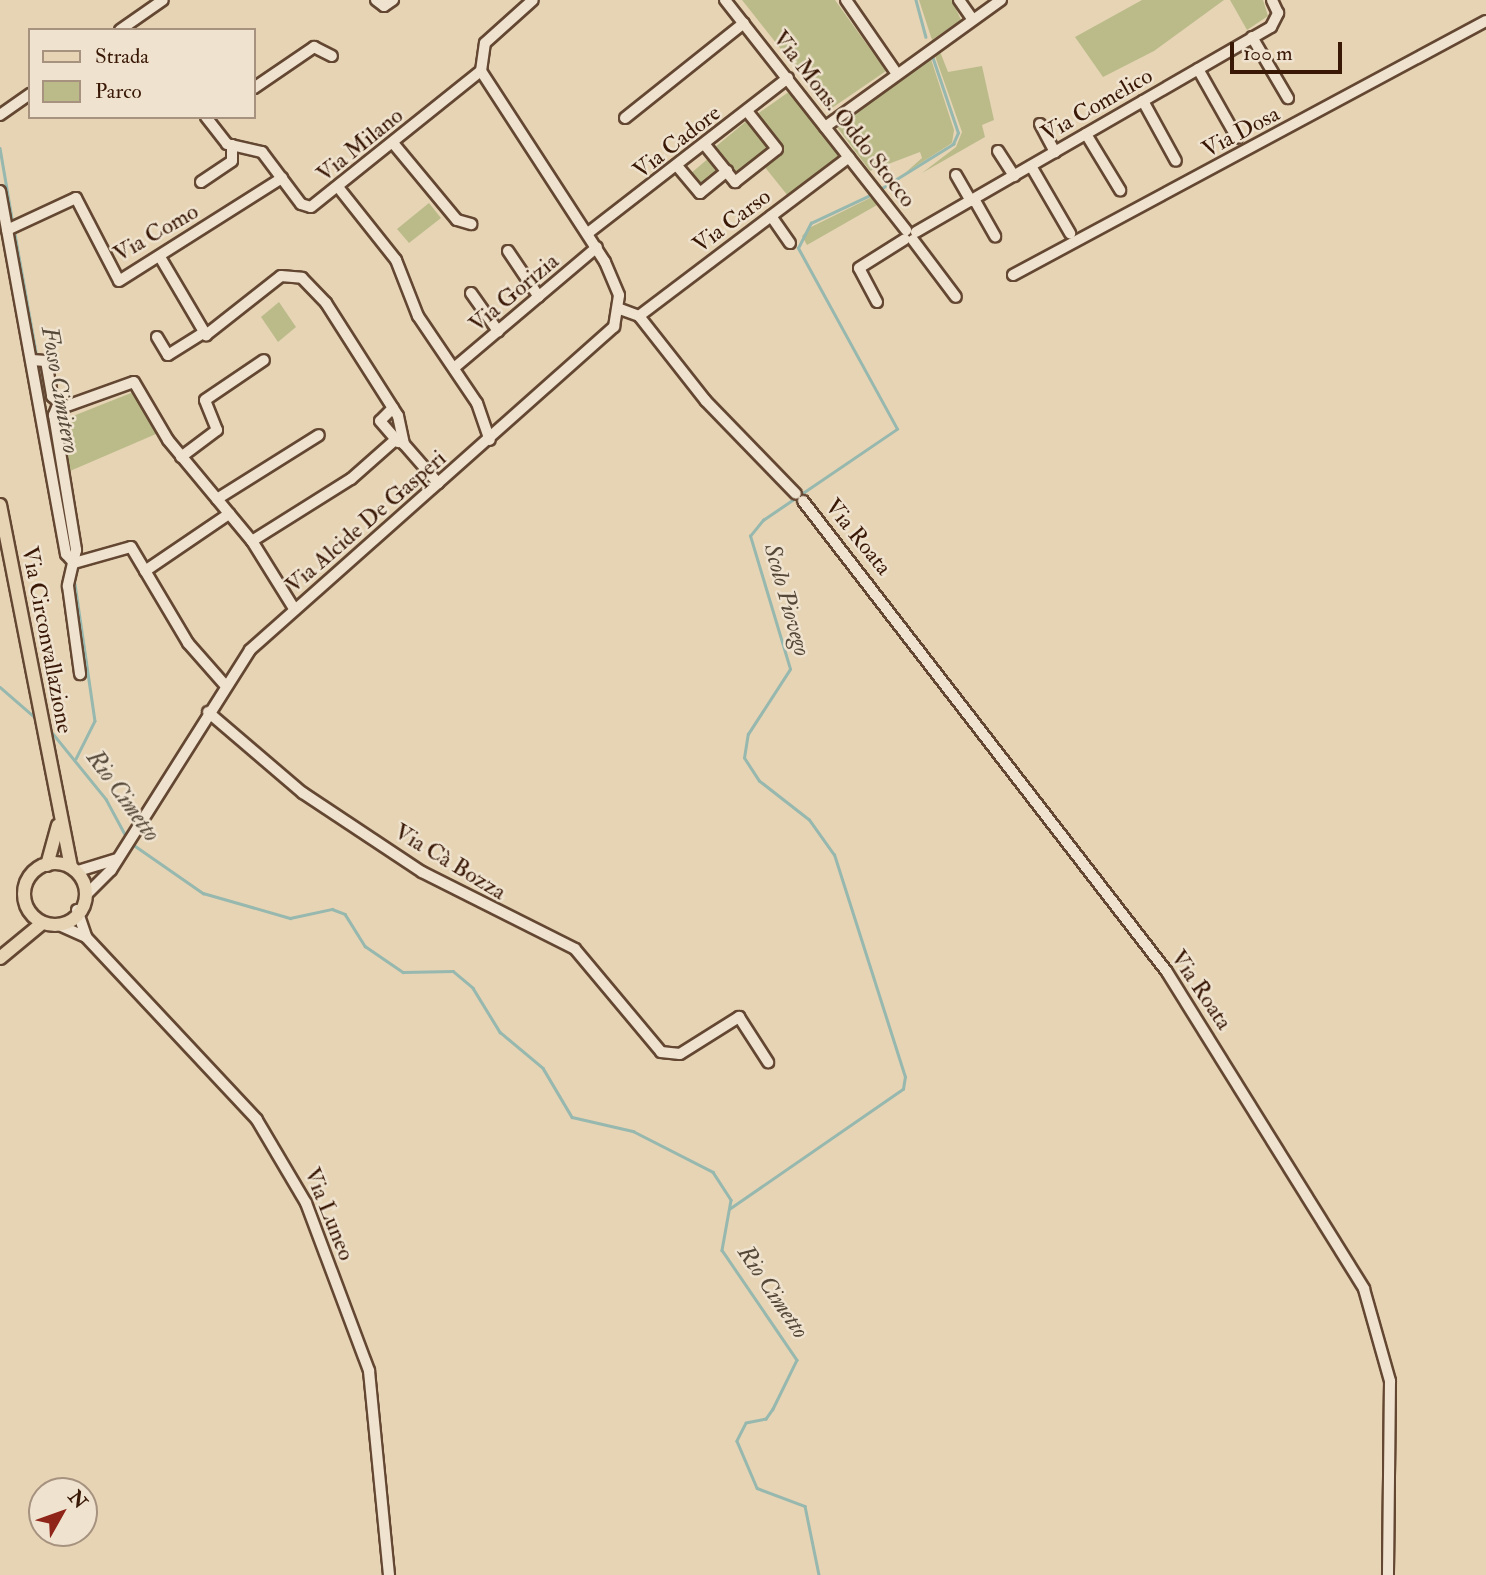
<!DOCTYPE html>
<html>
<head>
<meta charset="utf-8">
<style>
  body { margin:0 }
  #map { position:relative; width:1486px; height:1575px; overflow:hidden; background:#e6d4b5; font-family:"IM FELL Double Pica",serif }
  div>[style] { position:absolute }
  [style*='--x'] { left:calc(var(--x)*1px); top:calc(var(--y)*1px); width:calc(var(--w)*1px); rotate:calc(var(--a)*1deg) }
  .green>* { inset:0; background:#bbbb8a }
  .stream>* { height:2.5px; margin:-1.25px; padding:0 1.25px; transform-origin:1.25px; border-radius:1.25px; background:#96b8ae }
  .roads { filter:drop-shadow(2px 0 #644732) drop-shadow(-2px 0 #644732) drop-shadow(0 2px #644732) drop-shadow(0 -2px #644732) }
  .minor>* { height:10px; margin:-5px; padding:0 5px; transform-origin:5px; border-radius:5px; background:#efe3cf }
  .major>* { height:12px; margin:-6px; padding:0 6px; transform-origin:6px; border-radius:6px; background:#e6d4b5 }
  .major>.ring { margin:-6px; padding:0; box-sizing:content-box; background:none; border:12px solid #e6d4b5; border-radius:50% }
  span { translate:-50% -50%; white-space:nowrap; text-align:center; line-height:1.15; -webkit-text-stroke:5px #efe3cf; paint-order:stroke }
  .street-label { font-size:23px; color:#391806 }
  .water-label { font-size:24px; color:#554838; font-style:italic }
  .legend { position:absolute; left:28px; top:28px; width:228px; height:91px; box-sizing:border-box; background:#efe3cf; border:2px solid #a6927f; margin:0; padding:9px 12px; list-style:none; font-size:21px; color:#391806 }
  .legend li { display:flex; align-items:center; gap:14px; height:35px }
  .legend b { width:35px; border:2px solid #a6927f }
  .north { position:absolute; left:28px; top:1477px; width:70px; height:70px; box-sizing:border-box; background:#efe3cf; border:2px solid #a6927f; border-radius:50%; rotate:50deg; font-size:19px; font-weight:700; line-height:28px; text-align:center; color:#391806 }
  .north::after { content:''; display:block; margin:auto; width:24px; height:32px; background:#8f2418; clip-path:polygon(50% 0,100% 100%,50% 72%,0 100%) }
  .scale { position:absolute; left:1230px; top:42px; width:112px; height:32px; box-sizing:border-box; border:4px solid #391806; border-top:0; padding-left:9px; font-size:21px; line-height:24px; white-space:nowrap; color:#391806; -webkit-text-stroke:5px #efe3cf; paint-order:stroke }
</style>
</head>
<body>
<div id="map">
  <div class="green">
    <i style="clip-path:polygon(742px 0,835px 0,886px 71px,829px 110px)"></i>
    <i style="clip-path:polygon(919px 0,952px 0,961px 20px,932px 40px)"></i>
    <i style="clip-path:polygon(1142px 0,1224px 0,1154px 51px,1103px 77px,1075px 37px)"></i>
    <i style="clip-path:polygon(1230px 0,1263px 0,1268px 16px,1247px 30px)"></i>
    <i style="clip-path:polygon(939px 49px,948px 72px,982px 66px,994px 120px,982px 125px,985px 137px,922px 173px,956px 147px,962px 132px,934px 53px)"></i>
    <i style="clip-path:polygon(930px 56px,954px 130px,952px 143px,905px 173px,922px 158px,920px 152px,870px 171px,837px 127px)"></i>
    <i style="clip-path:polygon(790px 91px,840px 156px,788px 196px,764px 166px,781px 151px,753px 117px)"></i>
    <i style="clip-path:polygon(749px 119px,770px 146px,735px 174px,714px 148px)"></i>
    <i style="clip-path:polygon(710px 157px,721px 171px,701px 187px,690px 174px)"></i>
    <i style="clip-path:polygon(872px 197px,877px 205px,807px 245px,802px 236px,811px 227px)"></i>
    <i style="clip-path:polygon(429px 203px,441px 218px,409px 243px,397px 229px)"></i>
    <i style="clip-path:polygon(279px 302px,296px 327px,278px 342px,261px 317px)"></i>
    <i style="clip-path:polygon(136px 391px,156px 434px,70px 471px,58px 422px)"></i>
  </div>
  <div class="stream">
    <i style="--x:916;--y:0;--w:38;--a:75"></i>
    <i style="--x:0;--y:148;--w:71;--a:80.3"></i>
    <i style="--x:882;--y:188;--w:84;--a:-31.8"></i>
    <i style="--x:953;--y:144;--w:12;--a:-66"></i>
    <i style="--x:958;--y:133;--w:81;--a:-108.7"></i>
    <i style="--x:15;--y:234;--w:126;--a:79.9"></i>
    <i style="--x:38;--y:365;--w:133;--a:80.5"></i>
    <i style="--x:75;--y:584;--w:138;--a:81.7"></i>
    <i style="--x:95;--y:721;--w:42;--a:116.6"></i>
    <i style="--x:0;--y:687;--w:49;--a:40.9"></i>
    <i style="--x:50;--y:730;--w:89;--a:50.9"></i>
    <i style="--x:106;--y:799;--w:44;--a:61.7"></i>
    <i style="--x:131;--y:843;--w:88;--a:34.8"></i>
    <i style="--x:203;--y:893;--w:91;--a:16"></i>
    <i style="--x:290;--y:918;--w:43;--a:-12.1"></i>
    <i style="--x:332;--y:909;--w:14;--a:21"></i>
    <i style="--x:345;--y:914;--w:38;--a:58"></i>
    <i style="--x:365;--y:946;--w:46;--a:34.4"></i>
    <i style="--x:403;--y:972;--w:50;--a:-1.1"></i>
    <i style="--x:453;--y:971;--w:26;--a:40"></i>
    <i style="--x:473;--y:988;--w:52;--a:58.5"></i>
    <i style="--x:500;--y:1032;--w:56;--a:39.9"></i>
    <i style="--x:543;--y:1068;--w:57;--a:59.4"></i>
    <i style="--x:572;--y:1117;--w:63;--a:12.9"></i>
    <i style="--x:633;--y:1131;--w:90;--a:27.1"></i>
    <i style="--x:713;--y:1172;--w:33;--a:57"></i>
    <i style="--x:731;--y:1200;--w:51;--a:100.2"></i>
    <i style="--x:722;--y:1250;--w:133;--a:55.7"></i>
    <i style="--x:797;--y:1360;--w:55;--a:116.1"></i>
    <i style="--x:773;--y:1409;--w:12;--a:125"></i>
    <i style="--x:766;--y:1419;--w:20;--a:169"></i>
    <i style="--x:746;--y:1423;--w:20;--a:117"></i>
    <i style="--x:737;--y:1441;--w:51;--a:66.9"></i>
    <i style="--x:757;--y:1488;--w:51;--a:20.6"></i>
    <i style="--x:805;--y:1506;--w:70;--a:78.5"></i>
    <i style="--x:729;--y:1209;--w:211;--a:-34.6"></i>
    <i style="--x:903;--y:1089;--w:12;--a:-81"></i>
    <i style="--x:905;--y:1077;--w:233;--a:-107.7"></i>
    <i style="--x:834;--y:855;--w:43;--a:-125.5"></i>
    <i style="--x:809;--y:820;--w:63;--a:-142"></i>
    <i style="--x:759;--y:781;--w:27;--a:-123"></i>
    <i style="--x:744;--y:758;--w:24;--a:-81"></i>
    <i style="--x:748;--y:734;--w:77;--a:-57.1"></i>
    <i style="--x:790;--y:669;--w:139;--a:-106.7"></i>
    <i style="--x:750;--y:536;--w:21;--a:-51"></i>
    <i style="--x:763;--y:520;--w:162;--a:-34.2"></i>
    <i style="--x:897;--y:429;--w:206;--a:-118.7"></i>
    <i style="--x:798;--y:248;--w:28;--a:-63"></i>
    <i style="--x:811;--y:223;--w:63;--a:-25.3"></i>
  </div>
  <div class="roads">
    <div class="minor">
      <i style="--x:376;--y:0;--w:10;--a:37"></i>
      <i style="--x:384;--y:6;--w:11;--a:-34"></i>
      <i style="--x:725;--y:0;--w:293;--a:51.8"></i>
      <i style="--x:846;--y:0;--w:90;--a:55.4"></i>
      <i style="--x:959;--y:0;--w:24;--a:55"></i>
      <i style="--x:120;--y:30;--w:52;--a:-34.9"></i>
      <i style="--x:1252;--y:37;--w:71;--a:59.5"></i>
      <i style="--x:1198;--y:69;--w:79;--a:60.5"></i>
      <i style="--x:254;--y:88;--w:73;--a:-34.3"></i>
      <i style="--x:314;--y:47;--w:20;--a:27"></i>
      <i style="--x:1143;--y:101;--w:68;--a:61.2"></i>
      <i style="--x:0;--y:115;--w:37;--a:-35"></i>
      <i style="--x:206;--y:117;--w:34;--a:52"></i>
      <i style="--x:227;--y:144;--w:36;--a:13"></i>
      <i style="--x:262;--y:152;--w:65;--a:53.1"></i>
      <i style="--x:301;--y:204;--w:10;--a:17"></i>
      <i style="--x:311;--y:207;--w:218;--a:-38.7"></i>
      <i style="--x:625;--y:118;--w:152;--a:-38.6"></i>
      <i style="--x:1040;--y:124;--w:32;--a:62"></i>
      <i style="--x:825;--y:127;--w:217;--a:-35.8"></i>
      <i style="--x:1086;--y:134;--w:66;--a:58.7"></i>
      <i style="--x:393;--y:143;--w:100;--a:50.3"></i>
      <i style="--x:457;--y:220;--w:15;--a:16"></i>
      <i style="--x:705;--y:145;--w:48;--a:51"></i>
      <i style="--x:735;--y:182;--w:53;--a:-38.2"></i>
      <i style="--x:777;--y:149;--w:48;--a:-128.3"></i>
      <i style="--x:998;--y:151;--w:30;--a:57"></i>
      <i style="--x:1031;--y:166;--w:78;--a:59.8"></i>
      <i style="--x:678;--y:167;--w:34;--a:50"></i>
      <i style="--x:700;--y:193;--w:35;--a:-39"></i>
      <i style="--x:956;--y:175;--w:30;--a:60"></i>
      <i style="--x:201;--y:182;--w:37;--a:-34"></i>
      <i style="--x:232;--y:161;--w:16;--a:-90"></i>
      <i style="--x:338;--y:187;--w:93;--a:51.5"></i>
      <i style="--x:396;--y:260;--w:60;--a:68.6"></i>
      <i style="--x:418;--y:316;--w:105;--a:55.9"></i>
      <i style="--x:477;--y:403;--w:39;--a:71"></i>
      <i style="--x:0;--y:191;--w:369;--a:79.7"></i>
      <i style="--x:66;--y:554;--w:12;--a:48"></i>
      <i style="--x:974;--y:199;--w:43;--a:60.4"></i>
      <i style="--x:771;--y:216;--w:33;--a:55"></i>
      <i style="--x:7;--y:230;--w:76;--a:-24.9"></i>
      <i style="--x:76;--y:198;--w:93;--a:62.6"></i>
      <i style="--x:119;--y:281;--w:193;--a:-32.3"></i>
      <i style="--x:916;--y:232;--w:410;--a:-30"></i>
      <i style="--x:1271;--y:27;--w:16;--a:-63"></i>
      <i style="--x:1278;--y:13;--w:14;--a:-115"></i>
      <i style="--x:588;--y:233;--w:253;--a:-37.8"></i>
      <i style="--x:913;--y:240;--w:71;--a:53"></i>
      <i style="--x:508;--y:251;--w:55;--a:56"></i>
      <i style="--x:160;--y:257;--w:91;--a:59.5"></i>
      <i style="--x:206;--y:335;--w:95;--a:-38.2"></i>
      <i style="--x:281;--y:276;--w:21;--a:5"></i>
      <i style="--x:302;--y:278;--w:35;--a:46"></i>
      <i style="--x:326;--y:303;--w:134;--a:57.5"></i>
      <i style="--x:398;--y:416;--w:29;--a:78"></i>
      <i style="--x:404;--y:444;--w:52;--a:48.9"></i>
      <i style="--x:1013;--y:275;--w:537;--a:-28.24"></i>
      <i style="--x:471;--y:293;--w:47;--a:54.6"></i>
      <i style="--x:877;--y:302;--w:38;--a:-118"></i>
      <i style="--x:859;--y:268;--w:54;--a:-32.2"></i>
      <i style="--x:620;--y:309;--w:20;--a:20"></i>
      <i style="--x:639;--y:316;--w:108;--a:51.8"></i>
      <i style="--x:706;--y:401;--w:129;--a:45.9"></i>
      <i style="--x:639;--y:316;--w:263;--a:-37.1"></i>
      <i style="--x:157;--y:337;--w:21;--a:59"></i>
      <i style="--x:168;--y:355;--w:40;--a:-32"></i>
      <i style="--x:32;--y:360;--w:14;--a:4"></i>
      <i style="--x:46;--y:361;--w:36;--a:80"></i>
      <i style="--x:52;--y:396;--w:16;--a:43"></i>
      <i style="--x:64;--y:407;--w:74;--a:-19.7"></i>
      <i style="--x:134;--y:382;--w:67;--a:59.6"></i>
      <i style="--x:168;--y:440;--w:131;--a:50.3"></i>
      <i style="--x:252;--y:541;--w:81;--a:58.1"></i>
      <i style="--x:454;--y:368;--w:187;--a:-40.2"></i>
      <i style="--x:58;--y:405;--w:11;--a:112"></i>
      <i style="--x:54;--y:415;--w:137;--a:80.7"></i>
      <i style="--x:76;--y:550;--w:37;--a:103"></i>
      <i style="--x:68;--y:586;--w:89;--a:82.2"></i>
      <i style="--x:393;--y:408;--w:18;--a:135"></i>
      <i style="--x:380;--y:421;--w:28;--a:49"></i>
      <i style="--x:181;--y:457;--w:45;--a:-36.9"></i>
      <i style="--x:217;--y:430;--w:32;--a:-112"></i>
      <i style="--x:205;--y:400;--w:71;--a:-34.1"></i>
      <i style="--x:217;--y:499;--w:120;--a:-32.1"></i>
      <i style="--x:803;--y:501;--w:595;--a:52.3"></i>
      <i style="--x:1167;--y:972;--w:373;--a:58.1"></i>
      <i style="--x:1364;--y:1289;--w:96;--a:74.2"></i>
      <i style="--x:1390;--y:1381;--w:194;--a:90.6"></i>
      <i style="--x:252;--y:541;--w:117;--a:-32.1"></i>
      <i style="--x:351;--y:479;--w:57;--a:-41.5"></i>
      <i style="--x:74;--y:563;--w:59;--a:-15.7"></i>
      <i style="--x:131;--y:547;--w:112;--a:59.3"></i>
      <i style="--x:188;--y:643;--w:55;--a:48.7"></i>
      <i style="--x:145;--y:571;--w:102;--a:-34.2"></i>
      <i style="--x:208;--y:712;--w:125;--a:40.5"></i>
      <i style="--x:303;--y:793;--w:143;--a:33.6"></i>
      <i style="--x:422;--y:872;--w:171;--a:26.7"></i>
      <i style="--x:575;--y:949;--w:134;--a:50.1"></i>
      <i style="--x:661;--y:1052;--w:19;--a:6"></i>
      <i style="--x:680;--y:1054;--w:70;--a:-32.1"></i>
      <i style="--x:739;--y:1017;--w:54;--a:57.2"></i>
      <i style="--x:78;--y:871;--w:39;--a:-17"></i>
      <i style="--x:86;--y:895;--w:35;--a:-45"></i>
      <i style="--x:111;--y:870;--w:260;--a:-57.7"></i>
      <i style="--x:250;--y:650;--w:487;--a:-41.6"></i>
      <i style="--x:614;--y:327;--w:32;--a:-81"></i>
      <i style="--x:619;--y:295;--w:36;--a:-113"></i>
      <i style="--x:605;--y:262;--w:228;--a:-123"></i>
      <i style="--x:481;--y:71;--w:28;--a:-82"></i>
      <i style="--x:485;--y:43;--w:64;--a:-41.9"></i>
      <i style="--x:77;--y:910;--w:28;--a:71"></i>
      <i style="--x:59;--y:925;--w:30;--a:24"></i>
      <i style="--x:86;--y:937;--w:250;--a:46.9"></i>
      <i style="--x:257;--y:1120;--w:96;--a:59.4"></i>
      <i style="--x:306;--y:1203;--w:179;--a:69.4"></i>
      <i style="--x:369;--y:1371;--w:205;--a:84.4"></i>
    </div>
    <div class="major">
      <i style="--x:0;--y:505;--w:368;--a:78.9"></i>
      <i class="ring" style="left:24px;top:863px;width:50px;height:50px"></i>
      <i style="--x:47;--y:865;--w:41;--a:-74.6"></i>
      <i style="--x:0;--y:958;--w:52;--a:-39.5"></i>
    </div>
  </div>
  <div class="street-label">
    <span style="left:1097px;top:105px;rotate:-30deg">Via Comelico</span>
    <span style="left:844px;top:119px;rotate:52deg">Via Mons. Oddo Stocco</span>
    <span style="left:1241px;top:132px;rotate:-28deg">Via Dosa</span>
    <span style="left:677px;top:142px;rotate:-38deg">Via Cadore</span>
    <span style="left:360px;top:145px;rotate:-39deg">Via Milano</span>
    <span style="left:732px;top:221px;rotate:-37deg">Via Carso</span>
    <span style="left:156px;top:233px;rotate:-30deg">Via Como</span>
    <span style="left:514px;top:293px;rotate:-40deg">Via Gorizia</span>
    <span style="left:366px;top:522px;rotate:-41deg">Via Alcide De Gasperi</span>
    <span style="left:858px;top:537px;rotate:51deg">Via Roata</span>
    <span style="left:47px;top:640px;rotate:79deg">Via Circonvallazione</span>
    <span style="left:450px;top:862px;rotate:31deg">Via Cà Bozza</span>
    <span style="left:1201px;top:990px;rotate:56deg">Via Roata</span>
    <span style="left:329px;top:1214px;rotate:68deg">Via Luneo</span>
  </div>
  <div class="water-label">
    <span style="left:60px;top:390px;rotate:80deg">Fosso Cimitero</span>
    <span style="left:787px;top:600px;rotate:74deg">Scolo Piovego</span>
    <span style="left:123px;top:796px;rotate:54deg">Rio Cimetto</span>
    <span style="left:773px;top:1292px;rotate:56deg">Rio Cimetto</span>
  </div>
  <ul class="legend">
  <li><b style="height:9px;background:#e6d4b5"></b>Strada</li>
  <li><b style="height:19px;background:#bbbb8a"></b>Parco</li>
  </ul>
  <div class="north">N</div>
  <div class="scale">100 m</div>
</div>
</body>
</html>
